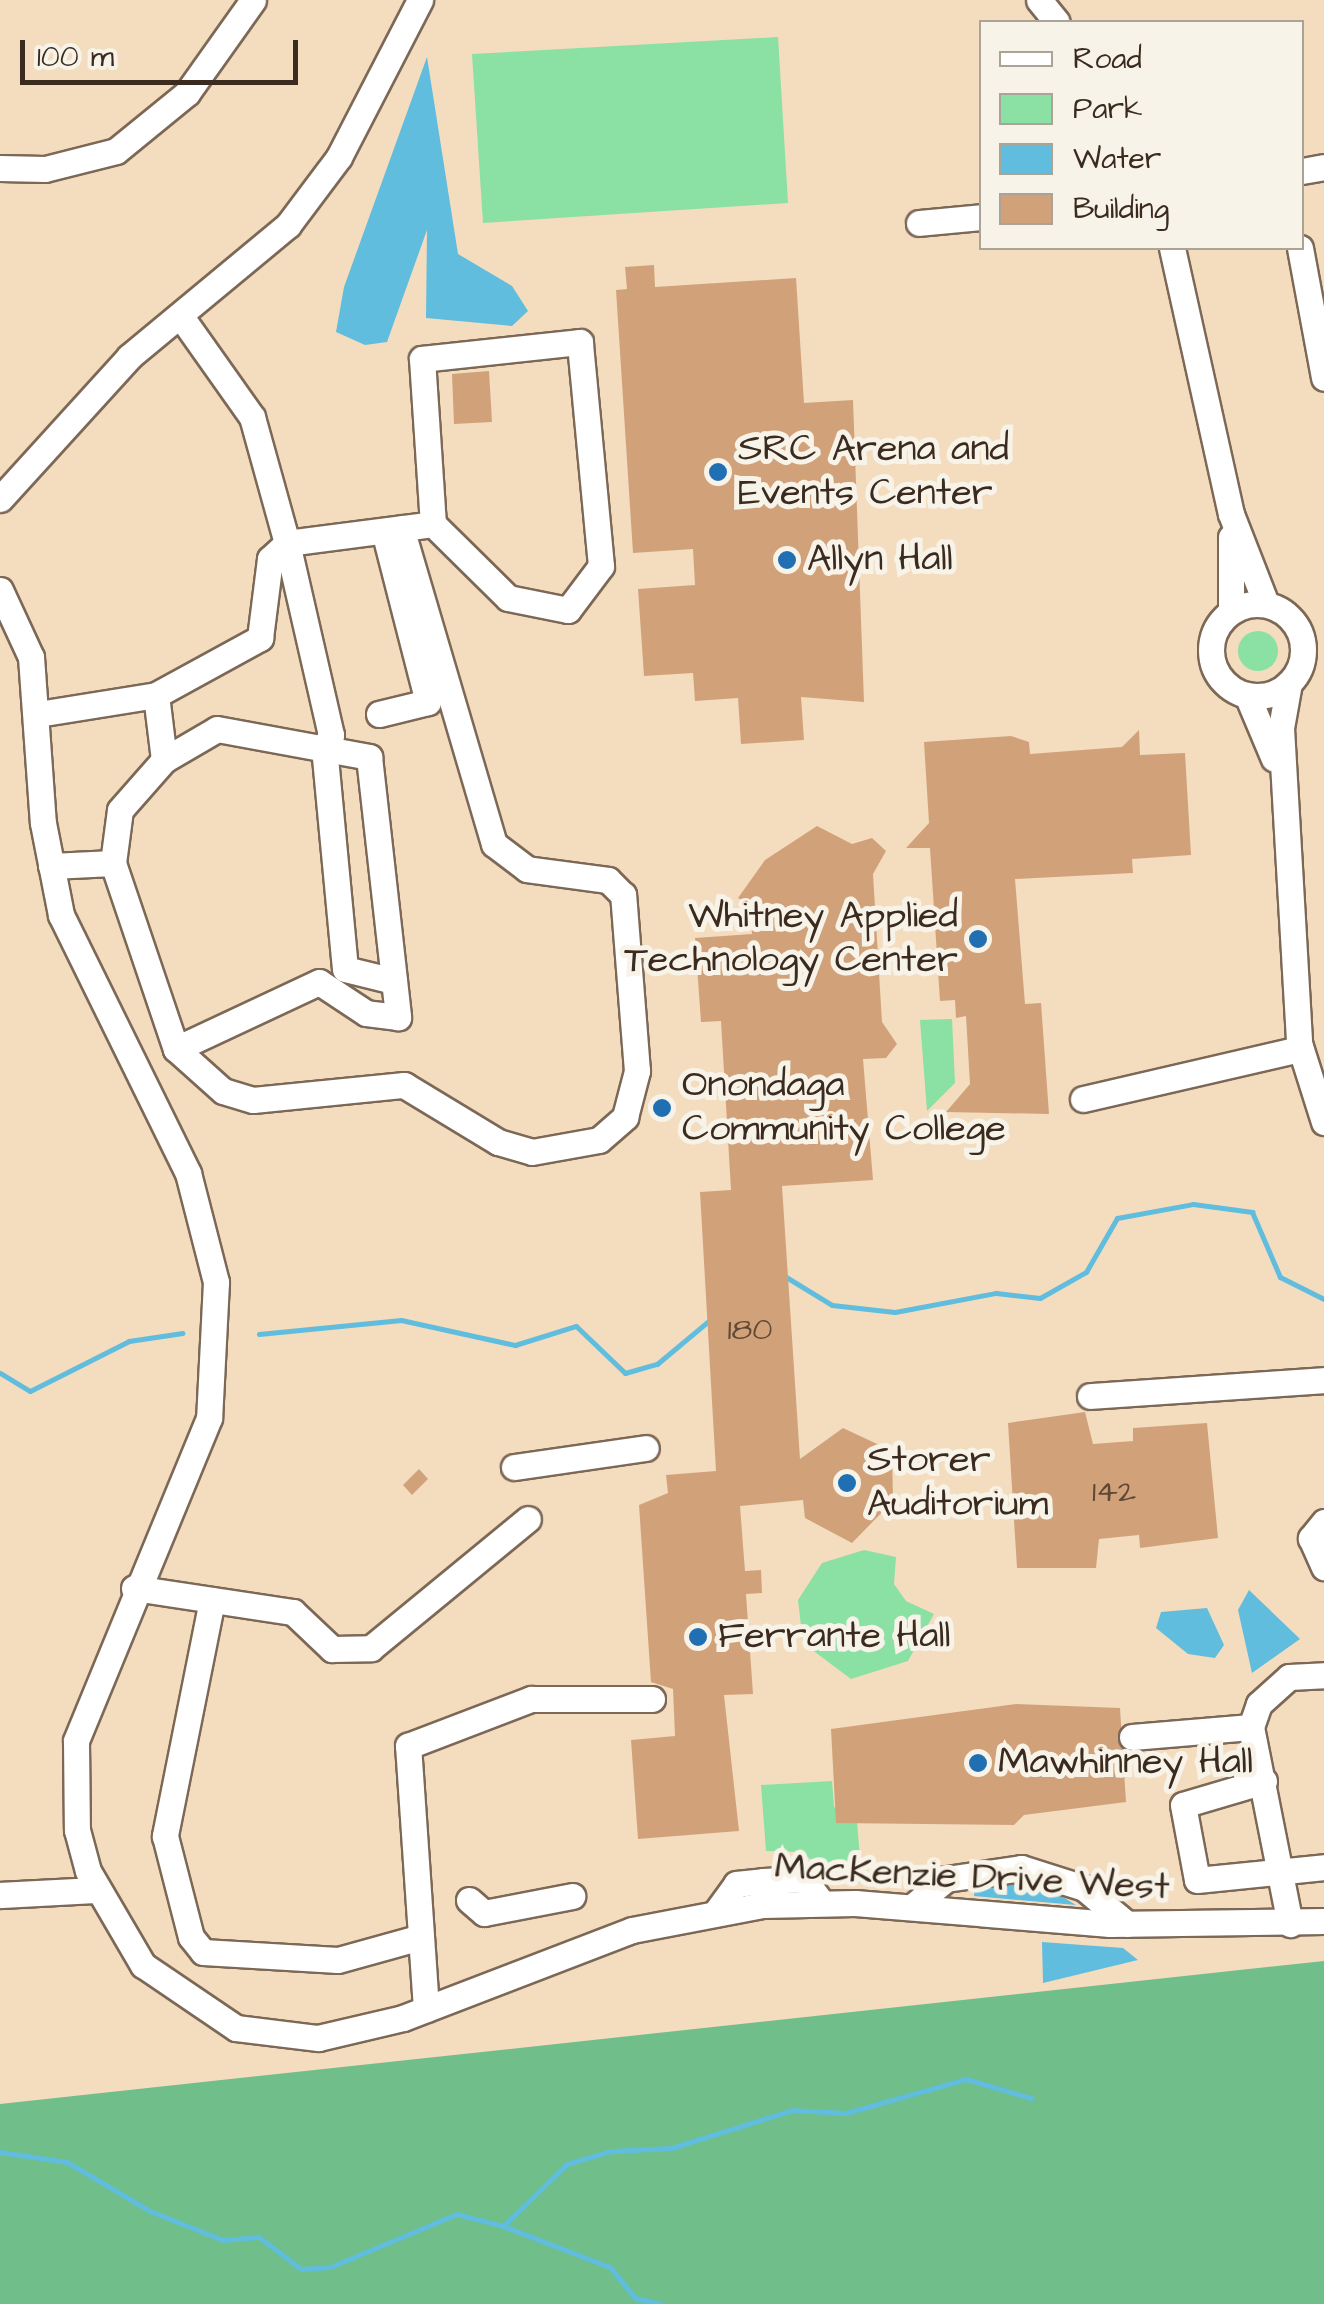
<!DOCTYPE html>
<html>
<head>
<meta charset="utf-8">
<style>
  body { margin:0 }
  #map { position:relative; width:1324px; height:2304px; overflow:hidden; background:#f4dcbf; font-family:"Architects Daughter",sans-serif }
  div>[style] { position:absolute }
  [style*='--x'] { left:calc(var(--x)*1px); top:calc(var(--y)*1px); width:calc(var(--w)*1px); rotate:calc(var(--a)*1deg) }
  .green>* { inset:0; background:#8be0a3 }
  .round { border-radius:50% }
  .forest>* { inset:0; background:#70be89 }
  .water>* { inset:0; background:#60bdde }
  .stream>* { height:5px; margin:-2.5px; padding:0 2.5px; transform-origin:2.5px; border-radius:2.5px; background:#60bdde }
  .building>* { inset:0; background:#d1a27a }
  .roads { filter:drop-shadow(2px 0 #7c6856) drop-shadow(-2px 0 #7c6856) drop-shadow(0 2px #7c6856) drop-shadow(0 -2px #7c6856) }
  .minor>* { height:25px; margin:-12.5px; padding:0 12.5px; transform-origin:12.5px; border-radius:12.5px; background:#fff }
  .minor>.ring { margin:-12.5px; padding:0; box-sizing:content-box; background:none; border:25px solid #fff; border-radius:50% }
  .dots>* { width:28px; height:28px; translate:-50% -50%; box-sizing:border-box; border:5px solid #f7f3e8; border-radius:50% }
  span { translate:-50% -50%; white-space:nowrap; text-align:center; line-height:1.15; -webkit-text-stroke:10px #f7f3e8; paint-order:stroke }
  .number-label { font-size:32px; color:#604835 }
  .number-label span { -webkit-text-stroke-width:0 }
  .poi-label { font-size:38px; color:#3b2a1e }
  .left { translate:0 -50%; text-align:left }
  .right { translate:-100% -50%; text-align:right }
  .street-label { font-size:38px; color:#3b2a1e }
  .legend { position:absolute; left:979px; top:20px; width:325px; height:230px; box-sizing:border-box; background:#f7f3e8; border:2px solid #aca397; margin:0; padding:12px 18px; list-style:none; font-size:30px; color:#3b2a1e }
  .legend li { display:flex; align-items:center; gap:20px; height:50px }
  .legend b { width:50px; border:2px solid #aca397 }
  .scale { position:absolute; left:20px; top:40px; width:278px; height:45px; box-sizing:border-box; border:5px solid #3b2a1e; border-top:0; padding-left:12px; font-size:30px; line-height:35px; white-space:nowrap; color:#3b2a1e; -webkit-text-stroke:8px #f7f3e8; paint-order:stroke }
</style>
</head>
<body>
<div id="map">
  <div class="green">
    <i style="clip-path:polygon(778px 37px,788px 203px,483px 223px,472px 54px)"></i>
    <i class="round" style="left:1238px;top:631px;width:40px;height:40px"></i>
    <i style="clip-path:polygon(952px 1019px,955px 1083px,927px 1111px,920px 1020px)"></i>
    <i style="clip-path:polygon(864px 1550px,896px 1557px,894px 1584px,906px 1601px,934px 1614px,908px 1661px,851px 1679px,803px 1643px,798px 1600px,822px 1563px)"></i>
    <i style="clip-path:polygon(832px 1781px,834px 1807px,857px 1821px,862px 1883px,838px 1883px,802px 1852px,766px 1851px,761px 1785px)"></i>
  </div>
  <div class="forest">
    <i style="clip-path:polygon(1324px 1961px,1324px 2304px,0 2304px,0 2104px)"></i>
  </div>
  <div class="water">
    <i style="clip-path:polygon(427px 57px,458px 254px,512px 286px,528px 311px,512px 326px,426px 318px,427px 230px,387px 342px,365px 345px,336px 332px,344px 287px)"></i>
    <i style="clip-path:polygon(1249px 1590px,1300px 1639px,1252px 1673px,1238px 1610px)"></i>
    <i style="clip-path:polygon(1207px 1608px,1224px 1645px,1215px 1658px,1188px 1654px,1156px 1628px,1161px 1612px)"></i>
    <i style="clip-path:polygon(974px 1882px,1043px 1885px,1076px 1905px,974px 1896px)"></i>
    <i style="clip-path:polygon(1042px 1942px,1123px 1948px,1138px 1960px,1043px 1983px)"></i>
  </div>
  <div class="stream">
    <i style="--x:786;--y:1277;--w:54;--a:31.3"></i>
    <i style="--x:832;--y:1305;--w:63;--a:6.3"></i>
    <i style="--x:895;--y:1312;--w:103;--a:-10.7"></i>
    <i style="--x:996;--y:1293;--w:44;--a:6.5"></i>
    <i style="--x:1040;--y:1298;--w:53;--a:-29.5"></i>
    <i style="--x:1086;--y:1272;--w:62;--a:-60.1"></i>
    <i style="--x:1117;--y:1218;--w:77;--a:-10.4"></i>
    <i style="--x:1193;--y:1204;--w:60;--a:7.7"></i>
    <i style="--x:1252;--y:1212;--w:71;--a:66.7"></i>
    <i style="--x:1280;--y:1277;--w:49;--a:26.6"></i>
    <i style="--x:259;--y:1334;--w:143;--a:-5.6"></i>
    <i style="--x:401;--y:1320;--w:117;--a:12.4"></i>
    <i style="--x:515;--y:1345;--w:64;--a:-17.3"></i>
    <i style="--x:576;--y:1326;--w:68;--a:43.8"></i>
    <i style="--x:625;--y:1373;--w:33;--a:-16"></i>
    <i style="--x:657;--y:1364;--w:72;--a:-39.9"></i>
    <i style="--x:0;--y:1373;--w:35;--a:31"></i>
    <i style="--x:30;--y:1391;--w:111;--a:-26.8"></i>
    <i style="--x:129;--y:1341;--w:54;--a:-8.6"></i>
    <i style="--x:0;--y:2152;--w:68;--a:8.5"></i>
    <i style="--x:67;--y:2162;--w:96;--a:30.6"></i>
    <i style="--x:150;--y:2211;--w:79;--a:21.7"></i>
    <i style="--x:223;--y:2240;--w:36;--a:-5"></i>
    <i style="--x:259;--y:2237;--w:53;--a:37.3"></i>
    <i style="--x:301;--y:2269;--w:29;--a:-4"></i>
    <i style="--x:330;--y:2267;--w:138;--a:-22.7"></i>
    <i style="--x:457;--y:2214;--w:48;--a:14.6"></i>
    <i style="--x:503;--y:2226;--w:89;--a:-44.1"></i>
    <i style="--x:567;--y:2164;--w:46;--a:-16.5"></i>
    <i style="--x:611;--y:2151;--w:60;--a:-2.9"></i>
    <i style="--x:671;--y:2148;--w:127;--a:-17.4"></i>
    <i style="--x:792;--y:2110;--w:54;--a:3.2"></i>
    <i style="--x:846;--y:2113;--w:125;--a:-15.8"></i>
    <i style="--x:966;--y:2079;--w:68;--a:16.3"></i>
    <i style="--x:503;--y:2226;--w:115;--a:21"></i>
    <i style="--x:610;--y:2267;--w:40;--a:51"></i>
    <i style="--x:635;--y:2298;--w:27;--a:13"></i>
  </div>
  <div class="building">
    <i style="clip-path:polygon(654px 265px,655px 287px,796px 278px,804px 403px,853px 400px,864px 702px,801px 697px,804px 740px,741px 744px,738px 698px,695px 701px,693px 673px,644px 676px,638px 589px,695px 585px,693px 549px,633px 553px,616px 290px,627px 289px,625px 267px)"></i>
    <i style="clip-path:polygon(489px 371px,492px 422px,454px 424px,452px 374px)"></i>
    <i style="clip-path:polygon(1139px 730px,1140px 755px,1185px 753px,1191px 855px,1132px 859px,1133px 873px,1015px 879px,1025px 1004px,1041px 1003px,1049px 1114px,946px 1112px,970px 1084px,966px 1016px,956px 1018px,955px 1000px,940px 1001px,930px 848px,906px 848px,929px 823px,924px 742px,1011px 736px,1029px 742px,1030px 754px,1122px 747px)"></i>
    <i style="clip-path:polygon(817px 826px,852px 844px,872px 838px,886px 851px,873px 874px,882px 1022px,897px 1044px,886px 1058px,863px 1059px,873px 1180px,782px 1186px,800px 1459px,843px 1428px,892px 1451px,893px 1501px,852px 1543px,805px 1518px,803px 1500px,740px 1506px,745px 1571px,761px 1570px,762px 1593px,746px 1594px,753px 1694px,724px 1695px,739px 1831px,638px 1839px,631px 1740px,675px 1736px,673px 1689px,651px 1682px,639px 1505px,668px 1493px,666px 1475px,716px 1471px,700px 1192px,731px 1190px,721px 1021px,701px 1022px,695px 938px,752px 934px,751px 904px,738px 898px,765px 860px)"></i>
    <i style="clip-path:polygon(1085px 1412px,1093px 1444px,1133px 1441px,1133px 1428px,1207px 1423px,1218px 1538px,1140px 1548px,1139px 1535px,1099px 1539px,1096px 1568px,1017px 1568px,1008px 1423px)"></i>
    <i style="clip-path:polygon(419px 1469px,428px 1479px,412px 1495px,403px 1485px)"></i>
    <i style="clip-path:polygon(1016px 1704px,1120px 1708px,1126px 1802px,1024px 1815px,1014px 1825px,836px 1823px,831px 1729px)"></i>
  </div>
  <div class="roads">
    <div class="minor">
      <i style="--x:1039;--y:0;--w:28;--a:51"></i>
      <i style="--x:0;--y:168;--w:45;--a:1.3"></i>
      <i style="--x:45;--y:169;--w:73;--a:-14.2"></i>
      <i style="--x:116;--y:151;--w:92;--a:-39.2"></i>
      <i style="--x:187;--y:93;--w:114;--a:-54.6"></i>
      <i style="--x:1302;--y:171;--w:22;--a:-10"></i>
      <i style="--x:919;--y:223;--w:63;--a:-5.4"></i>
      <i style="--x:1172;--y:248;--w:272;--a:77.5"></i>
      <i style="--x:1231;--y:514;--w:97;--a:68.7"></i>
      <i style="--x:1300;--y:248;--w:132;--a:79.5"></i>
      <i style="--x:0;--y:499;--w:192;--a:-47.7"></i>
      <i style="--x:129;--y:357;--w:207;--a:-39.7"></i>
      <i style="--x:288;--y:225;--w:85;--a:-53.1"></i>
      <i style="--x:339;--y:157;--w:177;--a:-62.7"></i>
      <i style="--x:1231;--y:537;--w:75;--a:90"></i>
      <i style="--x:0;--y:590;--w:74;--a:65.2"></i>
      <i style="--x:31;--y:657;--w:166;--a:85.9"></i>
      <i style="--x:43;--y:823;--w:94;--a:78.9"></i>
      <i style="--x:61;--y:915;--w:288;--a:63.8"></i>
      <i style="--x:188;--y:1173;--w:113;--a:75.6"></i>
      <i style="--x:216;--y:1282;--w:136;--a:92.9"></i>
      <i style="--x:209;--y:1418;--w:349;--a:112.4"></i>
      <i style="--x:76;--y:1741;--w:89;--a:89.4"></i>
      <i style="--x:77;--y:1830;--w:42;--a:75"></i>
      <i style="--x:88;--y:1871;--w:109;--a:59.7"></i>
      <i style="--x:143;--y:1965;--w:112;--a:34.1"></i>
      <i style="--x:236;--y:2028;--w:83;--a:7"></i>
      <i style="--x:318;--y:2038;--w:87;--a:-13.2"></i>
      <i style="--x:403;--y:2018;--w:245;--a:-21"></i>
      <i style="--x:632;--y:1930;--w:133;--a:-10.8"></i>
      <i style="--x:763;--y:1905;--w:92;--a:-1.2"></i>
      <i style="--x:855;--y:1903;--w:256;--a:4.7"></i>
      <i style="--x:1110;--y:1924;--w:214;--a:-0.8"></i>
      <i class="ring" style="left:1211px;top:604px;width:67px;height:67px"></i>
      <i style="--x:1289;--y:683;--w:46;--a:100.1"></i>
      <i style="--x:1281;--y:728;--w:316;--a:86.7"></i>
      <i style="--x:1299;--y:1043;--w:83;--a:72.4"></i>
      <i style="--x:1247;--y:695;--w:69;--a:67.1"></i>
      <i style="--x:38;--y:714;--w:120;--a:-9.1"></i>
      <i style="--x:379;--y:714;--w:50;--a:-13.8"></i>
      <i style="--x:428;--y:702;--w:169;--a:-104.4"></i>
      <i style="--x:164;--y:760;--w:61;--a:-30.3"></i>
      <i style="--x:217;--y:729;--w:155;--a:10.4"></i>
      <i style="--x:369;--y:757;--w:262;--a:83.6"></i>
      <i style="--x:398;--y:1017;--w:32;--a:-173"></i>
      <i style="--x:366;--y:1013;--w:56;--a:-146.6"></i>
      <i style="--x:319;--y:982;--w:158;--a:154.9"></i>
      <i style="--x:113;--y:863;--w:53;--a:-82.5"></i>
      <i style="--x:120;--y:810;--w:67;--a:-48.7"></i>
      <i style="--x:164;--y:760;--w:65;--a:-97"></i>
      <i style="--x:156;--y:695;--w:119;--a:-28.7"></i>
      <i style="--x:260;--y:638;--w:80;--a:-82.8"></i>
      <i style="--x:270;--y:559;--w:23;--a:-43"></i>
      <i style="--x:287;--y:543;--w:131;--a:-105.5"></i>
      <i style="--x:252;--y:417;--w:121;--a:-125.3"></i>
      <i style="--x:51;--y:866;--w:62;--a:-2.8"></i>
      <i style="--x:113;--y:863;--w:196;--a:71.3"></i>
      <i style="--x:176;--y:1049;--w:63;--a:41.8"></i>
      <i style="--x:223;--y:1091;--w:31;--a:17"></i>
      <i style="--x:253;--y:1100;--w:152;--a:-5.7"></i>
      <i style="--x:404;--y:1085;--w:110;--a:31.2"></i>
      <i style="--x:498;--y:1142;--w:35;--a:16"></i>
      <i style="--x:532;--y:1152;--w:68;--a:-10.2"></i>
      <i style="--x:599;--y:1140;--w:35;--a:-41"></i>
      <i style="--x:625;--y:1117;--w:48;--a:-75.4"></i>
      <i style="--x:637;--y:1071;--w:177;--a:-94.5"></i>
      <i style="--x:623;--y:895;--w:21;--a:-135"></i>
      <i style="--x:608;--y:880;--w:82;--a:-172.3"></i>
      <i style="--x:527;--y:869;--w:41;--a:-142.9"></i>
      <i style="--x:494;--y:844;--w:329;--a:-106.4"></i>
      <i style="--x:394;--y:981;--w:50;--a:-166.2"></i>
      <i style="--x:345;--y:969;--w:222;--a:-95.4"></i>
      <i style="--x:324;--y:748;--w:15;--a:-62"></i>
      <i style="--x:331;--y:735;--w:197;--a:-102.9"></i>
      <i style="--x:287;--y:543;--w:147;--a:-7.4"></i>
      <i style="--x:433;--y:524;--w:105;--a:44.6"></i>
      <i style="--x:508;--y:598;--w:61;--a:11.3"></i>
      <i style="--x:568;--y:610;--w:55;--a:-53.1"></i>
      <i style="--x:601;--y:566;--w:225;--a:-95.4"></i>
      <i style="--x:580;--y:342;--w:159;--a:173.9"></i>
      <i style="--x:422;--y:359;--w:165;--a:86.2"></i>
      <i style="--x:1083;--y:1099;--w:223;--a:-13"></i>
      <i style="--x:1090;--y:1396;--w:235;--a:-3.9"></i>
      <i style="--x:514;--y:1467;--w:133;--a:-8.2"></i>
      <i style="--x:1324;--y:1522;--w:21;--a:129"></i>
      <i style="--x:1311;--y:1538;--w:32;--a:66"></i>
      <i style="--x:134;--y:1588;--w:161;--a:8.6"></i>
      <i style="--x:293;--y:1612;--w:54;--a:43.5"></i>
      <i style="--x:332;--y:1649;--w:39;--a:-1"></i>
      <i style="--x:371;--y:1648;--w:203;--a:-39.4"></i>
      <i style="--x:212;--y:1600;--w:241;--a:101.3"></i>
      <i style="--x:165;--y:1836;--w:104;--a:75.6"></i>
      <i style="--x:191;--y:1937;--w:19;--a:51"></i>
      <i style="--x:203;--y:1952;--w:135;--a:3.4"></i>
      <i style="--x:338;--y:1960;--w:86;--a:-15.5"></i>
      <i style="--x:1251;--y:1727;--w:24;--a:-71"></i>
      <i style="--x:1259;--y:1704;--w:40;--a:-42"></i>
      <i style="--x:1289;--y:1677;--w:35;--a:-3"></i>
      <i style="--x:1132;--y:1737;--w:119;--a:-4.8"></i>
      <i style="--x:1251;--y:1727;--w:201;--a:78.8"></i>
      <i style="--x:1264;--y:1781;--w:84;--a:163.5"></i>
      <i style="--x:1183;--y:1805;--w:76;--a:79.4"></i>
      <i style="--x:1197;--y:1880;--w:128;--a:-5.8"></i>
      <i style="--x:0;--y:1895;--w:97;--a:-3"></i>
      <i style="--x:469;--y:1900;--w:20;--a:41"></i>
      <i style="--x:484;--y:1913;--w:90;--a:-10.9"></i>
      <i style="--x:912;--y:1907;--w:44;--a:-39.5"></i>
      <i style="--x:946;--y:1879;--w:76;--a:-8.3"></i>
      <i style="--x:1021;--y:1868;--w:66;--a:17.6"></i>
      <i style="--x:1084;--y:1888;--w:56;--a:39.9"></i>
      <i style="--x:716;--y:1912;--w:34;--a:-54"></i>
      <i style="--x:736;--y:1884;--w:27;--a:-6"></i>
      <i style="--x:763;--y:1881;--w:41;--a:-2.8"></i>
      <i style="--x:804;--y:1879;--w:30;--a:53"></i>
      <i style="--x:426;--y:2009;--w:264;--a:-93.9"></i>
      <i style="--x:408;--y:1746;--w:132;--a:-20.9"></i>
      <i style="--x:531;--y:1699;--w:121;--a:0"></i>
    </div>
  </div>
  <div class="dots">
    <i style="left:718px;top:472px;background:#1f6fb2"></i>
    <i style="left:787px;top:560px;background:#1f6fb2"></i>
    <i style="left:978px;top:939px;background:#1f6fb2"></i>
    <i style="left:662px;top:1108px;background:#1f6fb2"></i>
    <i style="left:847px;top:1483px;background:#1f6fb2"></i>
    <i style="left:698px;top:1637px;background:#1f6fb2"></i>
    <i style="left:978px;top:1763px;background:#1f6fb2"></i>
  </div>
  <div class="number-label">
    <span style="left:750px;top:1330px">180</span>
    <span style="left:1114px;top:1492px">142</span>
  </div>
  <div class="poi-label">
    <span class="left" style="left:738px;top:472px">SRC Arena and<br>Events Center</span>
    <span class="left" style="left:807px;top:560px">Allyn Hall</span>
    <span class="right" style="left:958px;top:939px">Whitney Applied<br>Technology Center</span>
    <span class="left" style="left:682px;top:1108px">Onondaga<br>Community College</span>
    <span class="left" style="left:867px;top:1483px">Storer<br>Auditorium</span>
    <span class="left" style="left:718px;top:1637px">Ferrante Hall</span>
    <span class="left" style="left:998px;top:1763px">Mawhinney Hall</span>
  </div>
  <div class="street-label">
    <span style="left:972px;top:1878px;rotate:3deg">MacKenzie Drive West</span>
  </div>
  <ul class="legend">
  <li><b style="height:12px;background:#fff"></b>Road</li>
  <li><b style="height:28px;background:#8be0a3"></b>Park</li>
  <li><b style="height:28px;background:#60bdde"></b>Water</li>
  <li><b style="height:28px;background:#d1a27a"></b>Building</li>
  </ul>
  <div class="scale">100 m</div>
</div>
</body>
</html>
